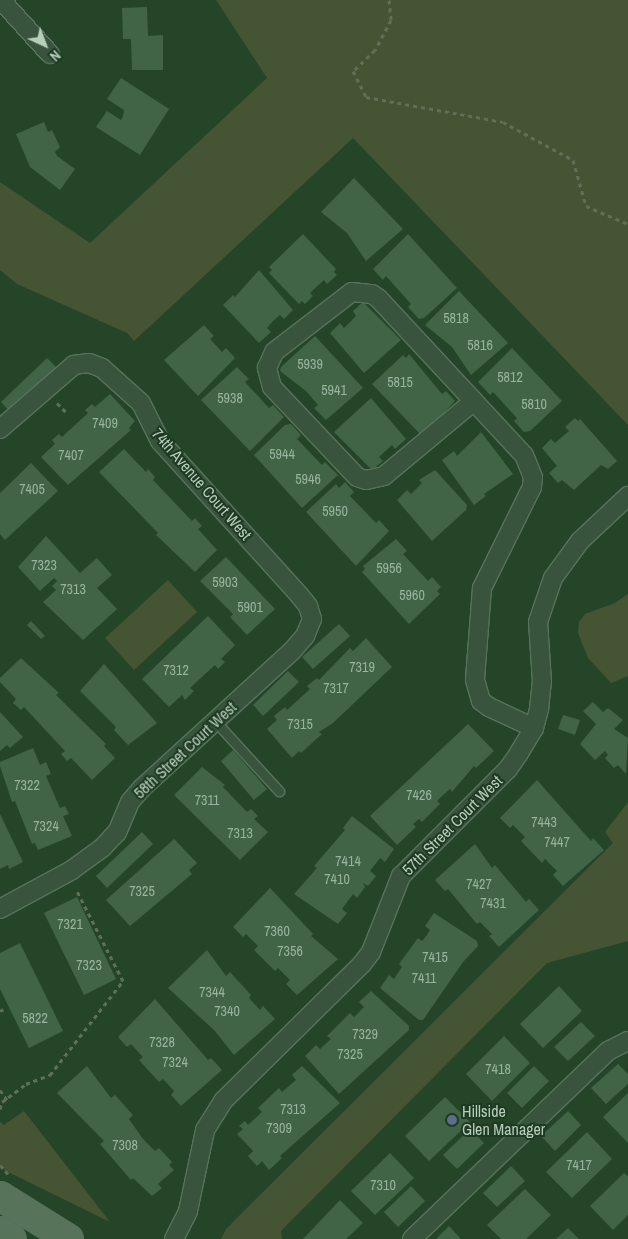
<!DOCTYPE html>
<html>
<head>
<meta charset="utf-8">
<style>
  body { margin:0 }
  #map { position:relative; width:628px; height:1239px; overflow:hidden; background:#254529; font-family:"Archivo Narrow",sans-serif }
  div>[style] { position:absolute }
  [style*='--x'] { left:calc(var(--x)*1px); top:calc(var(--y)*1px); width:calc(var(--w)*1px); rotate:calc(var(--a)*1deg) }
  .green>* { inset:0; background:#455433 }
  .building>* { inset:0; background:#406445 }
  .path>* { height:3px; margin-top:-1.5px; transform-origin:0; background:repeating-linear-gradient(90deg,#5e7156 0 4px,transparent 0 8px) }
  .roads { filter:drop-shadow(1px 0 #58725c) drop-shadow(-1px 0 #58725c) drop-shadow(0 1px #58725c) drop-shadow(0 -1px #58725c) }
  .service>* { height:9px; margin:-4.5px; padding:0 4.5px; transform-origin:4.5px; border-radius:4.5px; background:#39543d }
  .minor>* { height:18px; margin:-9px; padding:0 9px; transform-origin:9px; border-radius:9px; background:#39543d }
  .primary>* { height:28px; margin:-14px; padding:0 14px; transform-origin:14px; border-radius:14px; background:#57745b }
  .dots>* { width:14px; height:14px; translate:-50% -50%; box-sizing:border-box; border:2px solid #1e3a22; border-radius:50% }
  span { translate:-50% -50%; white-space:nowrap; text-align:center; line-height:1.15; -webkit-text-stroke:4px #1e3a22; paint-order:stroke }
  .number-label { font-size:14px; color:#99b49e }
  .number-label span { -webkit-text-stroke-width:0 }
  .street-label { font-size:16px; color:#b7cebb }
  .poi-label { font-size:16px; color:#b7cebb }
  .left { translate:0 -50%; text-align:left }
  .north { position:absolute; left:20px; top:20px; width:50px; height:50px; -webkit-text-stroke:4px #1e3a22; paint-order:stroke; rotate:137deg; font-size:14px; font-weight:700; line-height:20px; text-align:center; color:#b7cebb }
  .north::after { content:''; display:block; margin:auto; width:18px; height:22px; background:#b7cebb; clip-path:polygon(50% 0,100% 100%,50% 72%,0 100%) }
</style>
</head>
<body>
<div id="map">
  <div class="green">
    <i style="clip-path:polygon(216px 0,628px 0,628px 425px,353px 138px,134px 341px,127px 333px,17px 284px,0 270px,0 182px,90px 243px,267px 78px)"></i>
    <i style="clip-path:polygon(168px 580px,197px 612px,134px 670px,105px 638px)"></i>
    <i style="clip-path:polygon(628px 594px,628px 676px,611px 683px,588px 658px,578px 633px,579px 622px,585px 614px,615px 603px)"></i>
    <i style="clip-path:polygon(628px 802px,628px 941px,547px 963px,281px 1231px,282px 1239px,221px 1239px,226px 1229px,613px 843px,605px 832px)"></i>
    <i style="clip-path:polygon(24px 1111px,110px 1222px,0 1168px,0 1122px,4px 1125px)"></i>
  </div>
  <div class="building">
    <i style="clip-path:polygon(147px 7px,148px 36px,163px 35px,163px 70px,132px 70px,131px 39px,123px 39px,122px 8px)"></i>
    <i style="clip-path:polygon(121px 78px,169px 109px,140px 155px,96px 127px,107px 111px,121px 120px,123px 116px,124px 110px,107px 99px)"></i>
    <i style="clip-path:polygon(44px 122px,48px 132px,52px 130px,60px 147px,55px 152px,57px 156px,75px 169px,60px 190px,30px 167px,16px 134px)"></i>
    <i style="clip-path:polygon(354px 178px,403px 229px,366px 261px,347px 233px,321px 212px)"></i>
    <i style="clip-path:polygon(303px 234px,336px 269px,334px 272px,337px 275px,327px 284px,324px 280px,310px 293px,313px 296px,305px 304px,302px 301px,299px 304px,269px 273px,272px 270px,269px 267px)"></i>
    <i style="clip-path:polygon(408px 234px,457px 288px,424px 318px,419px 319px,408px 307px,411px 304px,386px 276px,383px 280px,373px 269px)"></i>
    <i style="clip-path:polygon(259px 270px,293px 310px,284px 319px,280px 315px,273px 321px,267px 328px,271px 332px,259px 343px,223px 305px,233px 295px,235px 297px)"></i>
    <i style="clip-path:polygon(459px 291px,508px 343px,471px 375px,452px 347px,425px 325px)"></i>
    <i style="clip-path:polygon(363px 302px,401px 340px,364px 373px,330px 333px,340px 323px,344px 328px,356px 316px,353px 311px)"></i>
    <i style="clip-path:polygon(204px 325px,214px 336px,210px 339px,222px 352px,226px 348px,235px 358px,198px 396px,164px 360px)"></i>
    <i style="clip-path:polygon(315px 336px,363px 388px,326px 420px,314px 408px,318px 405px,306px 391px,280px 371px,281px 367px)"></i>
    <i style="clip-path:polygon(512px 348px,562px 401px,530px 431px,524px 432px,514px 421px,517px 418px,493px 392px,490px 395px,478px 382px)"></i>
    <i style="clip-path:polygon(409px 354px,442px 394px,446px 391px,455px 401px,422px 436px,372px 384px,403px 355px,406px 358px)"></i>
    <i style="clip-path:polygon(47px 358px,58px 369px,11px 413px,1px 402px)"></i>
    <i style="clip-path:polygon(237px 367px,249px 379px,245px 382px,269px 408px,273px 405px,284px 417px,250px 451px,201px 400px)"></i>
    <i style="clip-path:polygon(110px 394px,135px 421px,129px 428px,131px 430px,68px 485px,41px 457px,55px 444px,52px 440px,59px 434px,62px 437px,88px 413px,85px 410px,92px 404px,95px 407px)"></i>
    <i style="clip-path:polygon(371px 398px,406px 439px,395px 449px,392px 445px,379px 457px,383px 461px,372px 470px,334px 432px)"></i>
    <i style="clip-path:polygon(575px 418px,578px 421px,580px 419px,617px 461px,608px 469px,601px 465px,574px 490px,562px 480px,558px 483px,549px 473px,557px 466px,542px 448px,551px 439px,555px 443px,569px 431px,565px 427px)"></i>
    <i style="clip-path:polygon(291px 424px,301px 435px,297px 439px,322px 465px,325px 462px,338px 475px,302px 508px,254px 455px,285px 425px)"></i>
    <i style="clip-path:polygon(481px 432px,513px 474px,484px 494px,486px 496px,474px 505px,442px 460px,454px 451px,457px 456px)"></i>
    <i style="clip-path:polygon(124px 449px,146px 472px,148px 469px,155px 477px,153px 480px,192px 521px,195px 518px,202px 526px,198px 529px,217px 550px,195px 572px,156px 535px,158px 533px,99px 472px)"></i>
    <i style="clip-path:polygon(31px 463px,58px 491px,5px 540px,0 534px,0 493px)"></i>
    <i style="clip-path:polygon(435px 470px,467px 505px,466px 510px,432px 541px,397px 500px,407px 490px,411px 494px,422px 483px,419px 480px)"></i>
    <i style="clip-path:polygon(345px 482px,354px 492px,350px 496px,376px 523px,379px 520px,389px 531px,356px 566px,306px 512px,336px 484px,339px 488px)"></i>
    <i style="clip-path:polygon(46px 536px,80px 573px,97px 558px,112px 575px,97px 588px,117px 609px,83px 640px,43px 602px,56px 590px,52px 586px,57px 581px,54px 578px,40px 591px,18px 567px)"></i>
    <i style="clip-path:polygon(396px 539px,407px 551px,403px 554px,428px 581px,432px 577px,441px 587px,437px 591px,440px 594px,409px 624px,362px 572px,365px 569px,363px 566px)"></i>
    <i style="clip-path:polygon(226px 557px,275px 609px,247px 635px,230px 617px,233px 614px,200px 581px)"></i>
    <i style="clip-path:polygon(208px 616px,235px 645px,221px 659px,225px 662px,218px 669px,215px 665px,190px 688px,194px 691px,185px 700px,182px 695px,169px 707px,142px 679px)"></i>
    <i style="clip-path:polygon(31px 621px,45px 636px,41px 639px,27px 625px)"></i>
    <i style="clip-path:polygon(339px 624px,350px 636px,313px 669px,302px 657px)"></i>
    <i style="clip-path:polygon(366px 638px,392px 667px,333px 723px,319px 732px,322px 734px,301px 753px,299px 751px,292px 758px,267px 729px,277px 720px,274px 716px,285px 707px,287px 710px,310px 689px,307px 686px,317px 678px,319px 680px,350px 648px,353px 651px)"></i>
    <i style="clip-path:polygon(21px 658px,59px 693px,56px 695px,106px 744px,104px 746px,115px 758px,92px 780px,71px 758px,67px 761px,61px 754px,65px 751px,24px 707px,21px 710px,13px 703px,16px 699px,0 682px,0 678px)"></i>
    <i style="clip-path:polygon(104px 664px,157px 723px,128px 745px,114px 730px,116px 727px,80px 691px)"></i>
    <i style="clip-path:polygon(288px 671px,299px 682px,263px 716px,253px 705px)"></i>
    <i style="clip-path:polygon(593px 702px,603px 712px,608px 708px,623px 720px,614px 729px,628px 738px,626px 774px,618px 765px,614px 768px,605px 758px,608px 755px,605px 751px,595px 760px,580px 744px,596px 724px,583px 711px)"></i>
    <i style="clip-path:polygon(0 712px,23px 737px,10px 748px,7px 745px,0 751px)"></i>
    <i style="clip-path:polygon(563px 715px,580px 720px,575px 735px,558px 729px)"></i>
    <i style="clip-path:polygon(468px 724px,494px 751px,476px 768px,474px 766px,452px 792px,450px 789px,442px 796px,437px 801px,440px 804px,422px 822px,419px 819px,413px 824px,416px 827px,397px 845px,370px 816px)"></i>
    <i style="clip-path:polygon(33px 748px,40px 765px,46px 762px,51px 774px,46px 776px,60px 808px,65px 806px,69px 814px,63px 816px,72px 836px,38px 850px,35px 843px,32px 844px,15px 801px,12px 802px,0 766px,0 762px)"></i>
    <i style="clip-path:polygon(233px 750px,267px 789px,254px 800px,221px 761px)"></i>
    <i style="clip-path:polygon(202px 767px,225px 785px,223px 787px,247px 812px,251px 809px,258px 816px,254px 819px,268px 832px,240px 860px,174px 795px)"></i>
    <i style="clip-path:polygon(537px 780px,591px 841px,593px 838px,604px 850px,563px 886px,553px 875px,557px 871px,545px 859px,542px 863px,521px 841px,525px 837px,513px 825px,510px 828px,500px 818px)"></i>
    <i style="clip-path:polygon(0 814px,23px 862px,9px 869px,8px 865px,0 869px)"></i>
    <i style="clip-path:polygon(352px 816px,394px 849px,385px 862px,380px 858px,370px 871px,376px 876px,368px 886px,363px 883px,365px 887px,357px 898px,353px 894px,342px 909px,347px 913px,338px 924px,294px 894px,317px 868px,314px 866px,345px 830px,343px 828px)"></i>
    <i style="clip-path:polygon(142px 832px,153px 844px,107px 888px,96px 876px)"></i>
    <i style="clip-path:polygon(174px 839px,197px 863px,189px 870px,192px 874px,130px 926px,106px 900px)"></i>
    <i style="clip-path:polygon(475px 844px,492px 868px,495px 865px,526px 902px,529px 899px,539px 910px,499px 947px,489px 936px,492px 934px,480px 922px,477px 924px,448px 889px,445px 891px,435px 880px)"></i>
    <i style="clip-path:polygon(270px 888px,313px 934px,311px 936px,338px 959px,297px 995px,286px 984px,290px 980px,278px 968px,275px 971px,254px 950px,258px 946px,246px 934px,243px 937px,233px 927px)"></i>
    <i style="clip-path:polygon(77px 897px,116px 979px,84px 995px,44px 913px)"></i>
    <i style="clip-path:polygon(434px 913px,477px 941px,478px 946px,463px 962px,423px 1020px,419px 1020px,380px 988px,389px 975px,394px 979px,402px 967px,399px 964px,418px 938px,422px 941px,427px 935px,430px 930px,425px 926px)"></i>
    <i style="clip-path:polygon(20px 943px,63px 1031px,29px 1048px,0 989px,0 953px)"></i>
    <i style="clip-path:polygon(207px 950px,226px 976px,230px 972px,251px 995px,249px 998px,260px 1010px,263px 1006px,275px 1019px,234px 1055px,214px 1030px,168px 988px)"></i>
    <i style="clip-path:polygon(559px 986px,582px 1011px,543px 1048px,520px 1024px)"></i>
    <i style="clip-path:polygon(371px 991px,409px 1026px,409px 1030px,339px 1094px,305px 1056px,316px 1045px,320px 1049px,331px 1039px,327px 1036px,350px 1013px,354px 1017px,364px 1007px,359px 1002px)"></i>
    <i style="clip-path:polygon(155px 999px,208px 1060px,211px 1058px,222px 1070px,181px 1106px,171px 1095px,174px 1091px,163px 1079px,159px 1082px,139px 1060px,143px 1057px,131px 1044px,127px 1047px,118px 1037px)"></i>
    <i style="clip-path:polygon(581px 1022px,595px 1036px,568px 1061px,554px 1047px)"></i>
    <i style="clip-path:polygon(504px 1036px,530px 1063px,492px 1101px,466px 1074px)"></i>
    <i style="clip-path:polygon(618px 1064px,628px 1074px,628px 1084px,606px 1104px,591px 1088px)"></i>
    <i style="clip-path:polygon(87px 1066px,111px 1098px,115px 1095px,133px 1115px,129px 1119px,143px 1139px,155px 1151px,159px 1148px,172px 1162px,169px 1165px,174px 1170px,158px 1184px,162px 1188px,152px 1196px,133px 1178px,131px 1180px,100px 1144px,104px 1141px,57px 1093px)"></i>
    <i style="clip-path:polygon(302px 1066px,340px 1103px,280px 1156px,282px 1158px,269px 1170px,262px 1161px,257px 1166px,248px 1156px,253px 1151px,237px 1134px,243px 1129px,239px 1126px,245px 1121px,248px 1125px,262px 1112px,258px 1108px,279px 1088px,282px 1092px,296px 1080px,292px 1075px)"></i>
    <i style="clip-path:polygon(534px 1066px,549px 1081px,522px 1108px,507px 1093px)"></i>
    <i style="clip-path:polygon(628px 1093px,628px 1143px,603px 1117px)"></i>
    <i style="clip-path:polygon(445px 1097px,470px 1122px,429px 1161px,405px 1136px)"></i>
    <i style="clip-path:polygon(568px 1111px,581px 1125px,555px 1151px,541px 1136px)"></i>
    <i style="clip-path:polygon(470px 1129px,484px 1143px,457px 1169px,443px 1155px)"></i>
    <i style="clip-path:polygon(587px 1132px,612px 1159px,572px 1198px,546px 1172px)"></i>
    <i style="clip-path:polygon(390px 1153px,414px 1178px,375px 1215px,351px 1191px)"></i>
    <i style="clip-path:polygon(511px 1166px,525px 1181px,497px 1207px,483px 1193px)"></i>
    <i style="clip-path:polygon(624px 1173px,628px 1176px,628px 1215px,613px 1230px,590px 1206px)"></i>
    <i style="clip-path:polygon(411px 1186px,425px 1201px,398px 1227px,384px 1212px)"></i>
    <i style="clip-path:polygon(525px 1189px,551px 1215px,526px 1239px,501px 1239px,487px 1225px)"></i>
    <i style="clip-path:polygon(340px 1200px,363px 1223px,346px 1239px,303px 1239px)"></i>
    <i style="clip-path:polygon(449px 1226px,461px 1239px,436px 1239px)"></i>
    <i style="clip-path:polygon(568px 1228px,579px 1239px,556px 1239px)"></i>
  </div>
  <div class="path">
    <i style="--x:389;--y:0;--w:20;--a:84"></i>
    <i style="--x:391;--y:20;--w:34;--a:118"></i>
    <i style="--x:375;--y:50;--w:30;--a:136"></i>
    <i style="--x:353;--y:71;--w:29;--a:63"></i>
    <i style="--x:366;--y:97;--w:139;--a:10.3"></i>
    <i style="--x:503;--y:122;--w:80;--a:28.5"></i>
    <i style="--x:573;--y:160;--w:48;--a:74.2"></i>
    <i style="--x:586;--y:206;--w:46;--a:23.2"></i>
    <i style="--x:57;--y:403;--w:14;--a:45"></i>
    <i style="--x:0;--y:1011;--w:4;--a:-27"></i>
    <i style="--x:0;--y:1090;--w:12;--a:55"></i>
    <i style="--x:0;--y:1109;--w:7;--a:-74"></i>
    <i style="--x:2;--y:1102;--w:30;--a:-37"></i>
    <i style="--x:26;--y:1084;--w:26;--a:-21"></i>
    <i style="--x:50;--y:1075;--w:119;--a:-52.2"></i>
    <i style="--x:123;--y:981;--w:103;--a:-117.1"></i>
    <i style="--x:0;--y:1165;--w:12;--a:48"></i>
  </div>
  <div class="roads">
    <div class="service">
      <i style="--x:215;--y:721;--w:95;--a:47.6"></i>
    </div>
    <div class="minor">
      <i style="--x:1;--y:0;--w:73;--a:47.8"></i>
      <i style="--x:474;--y:401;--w:117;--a:140.2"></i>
      <i style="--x:384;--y:476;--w:18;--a:167"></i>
      <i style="--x:366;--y:480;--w:9;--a:-162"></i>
      <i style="--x:357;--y:477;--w:124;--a:-133.4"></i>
      <i style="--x:272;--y:387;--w:20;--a:-105"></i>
      <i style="--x:267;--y:368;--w:17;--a:-66"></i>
      <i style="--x:274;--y:352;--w:98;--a:-37.6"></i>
      <i style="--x:352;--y:292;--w:20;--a:6"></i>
      <i style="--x:372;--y:294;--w:7;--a:34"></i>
      <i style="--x:378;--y:298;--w:214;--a:47.1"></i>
      <i style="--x:524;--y:455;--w:24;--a:68"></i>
      <i style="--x:533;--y:477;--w:10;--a:96"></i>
      <i style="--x:532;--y:487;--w:113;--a:116.3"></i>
      <i style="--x:482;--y:588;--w:92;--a:94.4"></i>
      <i style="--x:475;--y:680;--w:22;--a:74"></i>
      <i style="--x:481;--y:701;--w:10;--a:37"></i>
      <i style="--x:489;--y:707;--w:50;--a:25"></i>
      <i style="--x:0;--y:429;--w:98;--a:-40.9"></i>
      <i style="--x:74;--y:365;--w:15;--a:-8"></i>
      <i style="--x:89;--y:363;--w:14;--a:21"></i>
      <i style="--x:102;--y:368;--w:52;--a:41.9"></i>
      <i style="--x:141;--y:403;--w:42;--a:63.4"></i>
      <i style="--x:160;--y:441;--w:209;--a:47.9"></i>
      <i style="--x:300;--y:596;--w:13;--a:51"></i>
      <i style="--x:308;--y:606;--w:14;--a:73"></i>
      <i style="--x:312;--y:619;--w:18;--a:112"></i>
      <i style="--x:305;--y:636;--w:20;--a:131"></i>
      <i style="--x:292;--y:651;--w:203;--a:137.6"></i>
      <i style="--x:142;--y:788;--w:18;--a:131"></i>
      <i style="--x:130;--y:802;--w:33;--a:113"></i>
      <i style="--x:117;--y:832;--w:22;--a:133"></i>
      <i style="--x:102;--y:848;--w:37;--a:144"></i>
      <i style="--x:72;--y:870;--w:82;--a:151.6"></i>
      <i style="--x:174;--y:1239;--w:31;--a:-63"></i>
      <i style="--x:188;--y:1211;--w:83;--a:-78.1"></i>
      <i style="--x:205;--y:1130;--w:34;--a:-58"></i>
      <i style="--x:223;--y:1101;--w:195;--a:-44.6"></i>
      <i style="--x:362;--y:964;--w:15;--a:-53"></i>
      <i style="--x:371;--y:952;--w:82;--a:-68.5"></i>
      <i style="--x:401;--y:876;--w:151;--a:-45"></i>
      <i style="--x:508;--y:769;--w:19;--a:-55"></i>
      <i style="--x:519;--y:753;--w:29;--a:-59"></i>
      <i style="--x:534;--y:728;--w:20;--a:-75"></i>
      <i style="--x:539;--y:709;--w:27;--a:-84"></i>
      <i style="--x:542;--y:682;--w:60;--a:-93.8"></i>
      <i style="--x:538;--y:622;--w:46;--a:-71.2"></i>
      <i style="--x:553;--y:578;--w:46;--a:-53.9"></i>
      <i style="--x:580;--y:541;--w:66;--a:-43.2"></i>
      <i style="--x:412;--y:1239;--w:272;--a:-43.8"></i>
      <i style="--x:608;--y:1051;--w:22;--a:-27"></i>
    </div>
    <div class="primary">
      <i style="--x:0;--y:1196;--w:81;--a:31.9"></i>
      <i style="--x:0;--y:1231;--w:14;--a:34"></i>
    </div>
  </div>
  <div class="dots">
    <i style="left:452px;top:1120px;background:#5c6f8a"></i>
  </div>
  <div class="number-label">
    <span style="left:456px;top:318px">5818</span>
    <span style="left:480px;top:345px">5816</span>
    <span style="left:310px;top:364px">5939</span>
    <span style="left:510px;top:377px">5812</span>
    <span style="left:400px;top:382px">5815</span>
    <span style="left:334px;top:390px">5941</span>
    <span style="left:230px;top:398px">5938</span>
    <span style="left:534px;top:404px">5810</span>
    <span style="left:105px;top:423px">7409</span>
    <span style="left:282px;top:454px">5944</span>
    <span style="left:71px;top:455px">7407</span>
    <span style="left:308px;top:479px">5946</span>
    <span style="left:32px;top:489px">7405</span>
    <span style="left:335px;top:511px">5950</span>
    <span style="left:44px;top:565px">7323</span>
    <span style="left:389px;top:568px">5956</span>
    <span style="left:225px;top:582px">5903</span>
    <span style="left:73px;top:589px">7313</span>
    <span style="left:412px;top:595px">5960</span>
    <span style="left:250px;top:607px">5901</span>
    <span style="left:362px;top:667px">7319</span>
    <span style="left:176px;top:670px">7312</span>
    <span style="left:336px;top:688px">7317</span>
    <span style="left:300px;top:724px">7315</span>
    <span style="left:27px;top:785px">7322</span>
    <span style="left:419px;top:795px">7426</span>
    <span style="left:207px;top:800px">7311</span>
    <span style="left:544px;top:822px">7443</span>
    <span style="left:46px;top:826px">7324</span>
    <span style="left:240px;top:833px">7313</span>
    <span style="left:557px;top:842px">7447</span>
    <span style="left:348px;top:861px">7414</span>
    <span style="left:337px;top:879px">7410</span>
    <span style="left:479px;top:884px">7427</span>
    <span style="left:142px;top:891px">7325</span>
    <span style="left:493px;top:903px">7431</span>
    <span style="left:70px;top:924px">7321</span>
    <span style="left:277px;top:931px">7360</span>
    <span style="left:290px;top:951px">7356</span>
    <span style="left:435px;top:957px">7415</span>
    <span style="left:89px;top:965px">7323</span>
    <span style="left:424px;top:978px">7411</span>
    <span style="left:212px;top:992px">7344</span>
    <span style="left:227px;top:1011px">7340</span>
    <span style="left:35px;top:1018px">5822</span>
    <span style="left:365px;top:1034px">7329</span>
    <span style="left:162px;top:1042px">7328</span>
    <span style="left:350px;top:1054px">7325</span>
    <span style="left:175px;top:1062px">7324</span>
    <span style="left:498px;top:1069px">7418</span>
    <span style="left:293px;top:1109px">7313</span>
    <span style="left:279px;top:1128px">7309</span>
    <span style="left:125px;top:1145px">7308</span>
    <span style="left:579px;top:1165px">7417</span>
    <span style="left:383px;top:1185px">7310</span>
  </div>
  <div class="street-label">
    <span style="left:202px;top:484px;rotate:49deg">74th Avenue Court West</span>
    <span style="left:185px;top:750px;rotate:-43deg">58th Street Court West</span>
    <span style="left:452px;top:825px;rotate:-45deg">57th Street Court West</span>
  </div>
  <div class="poi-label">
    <span class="left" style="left:462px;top:1120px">Hillside<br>Glen Manager</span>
  </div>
  <div class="north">N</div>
</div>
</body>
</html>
